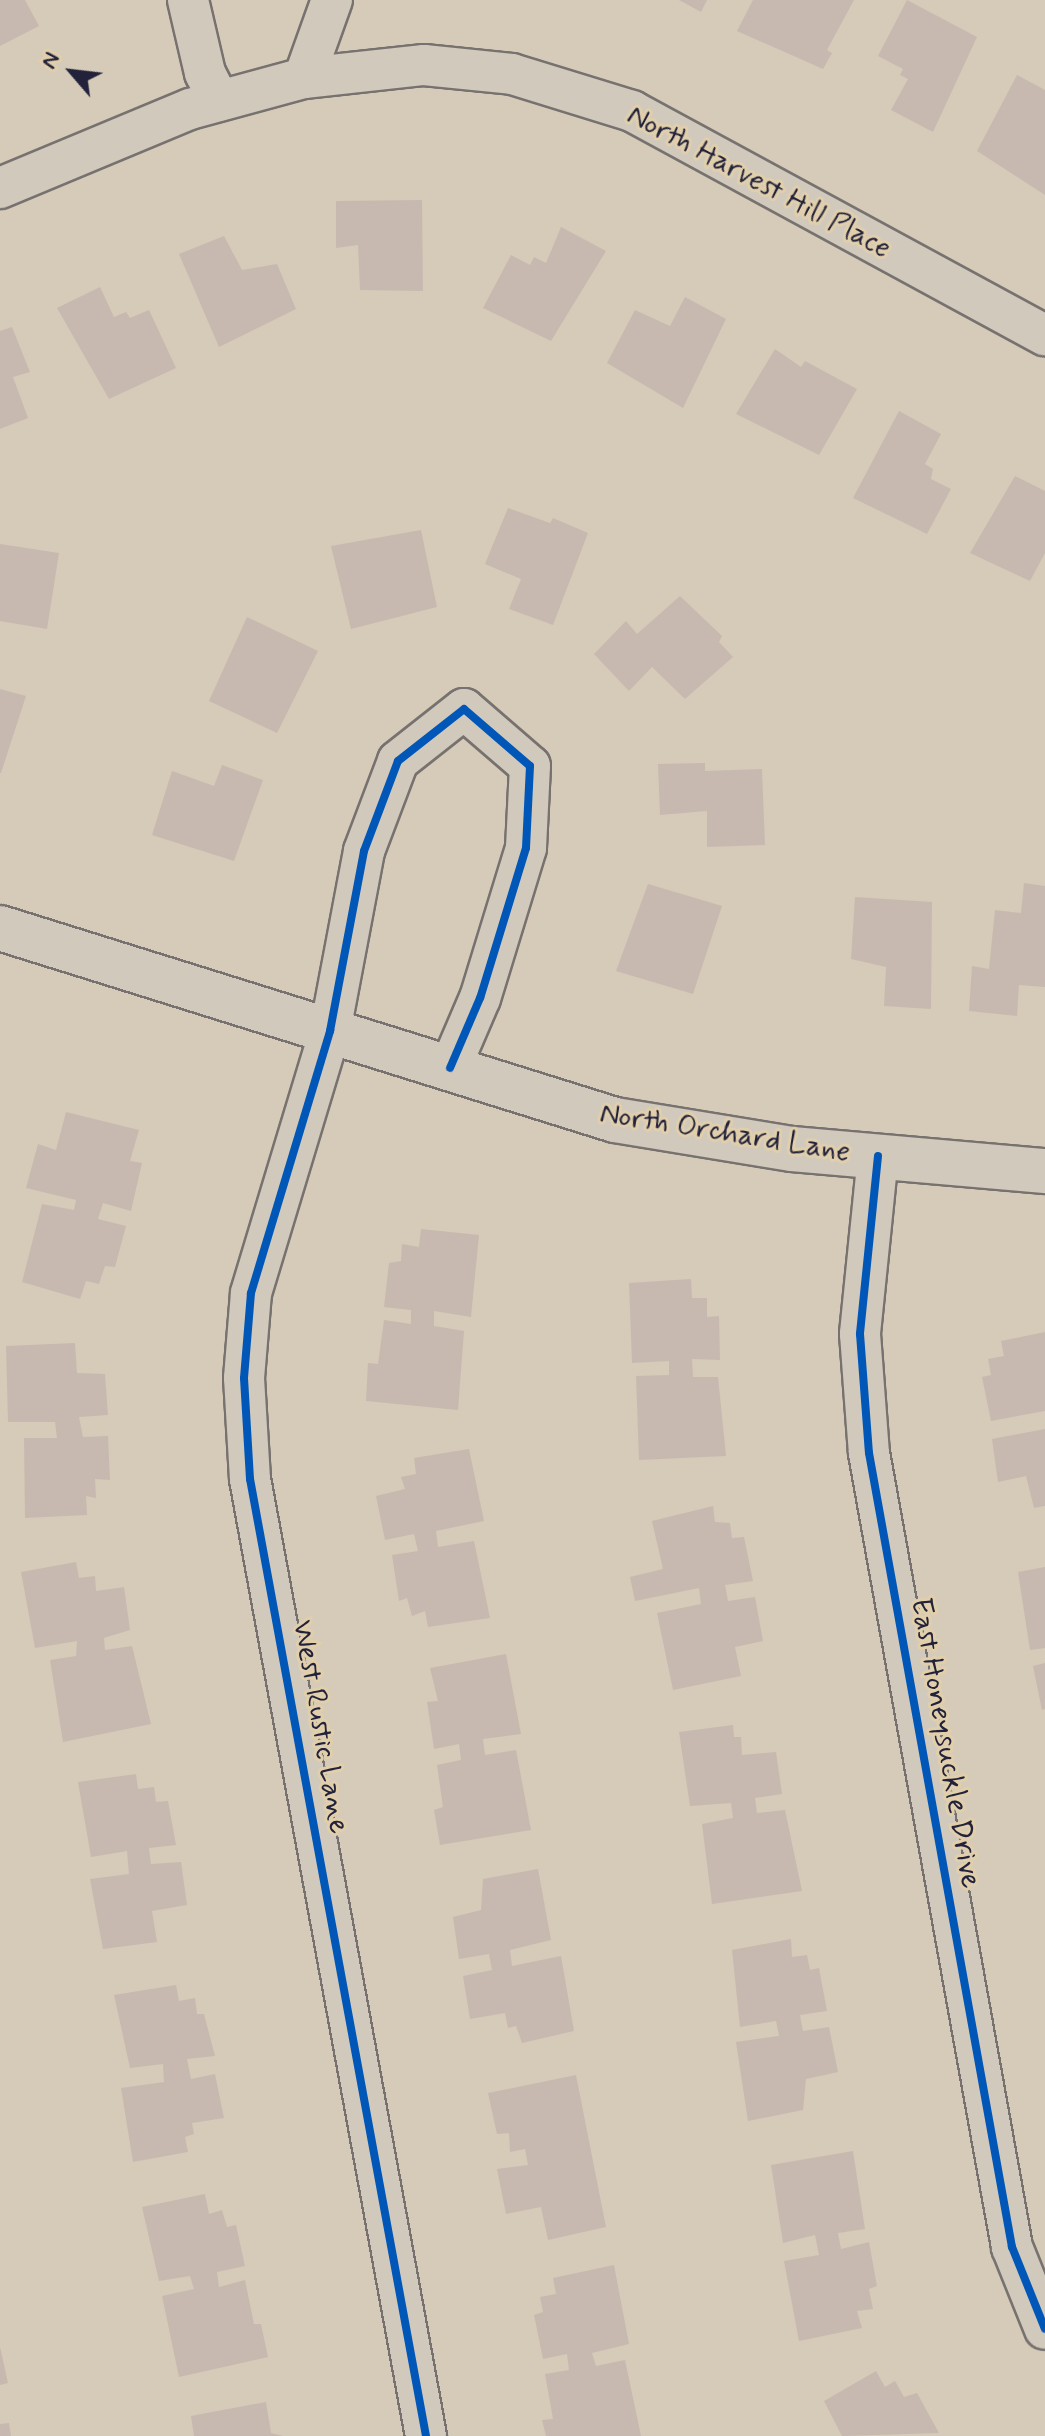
<!DOCTYPE html>
<html>
<head>
<meta charset="utf-8">
<style>
  body { margin:0 }
  #map { position:relative; width:1045px; height:2436px; overflow:hidden; background:#d5cbb8; font-family:Mynerve,sans-serif }
  div>[style] { position:absolute }
  [style*='--x'] { left:calc(var(--x)*1px); top:calc(var(--y)*1px); width:calc(var(--w)*1px); rotate:calc(var(--a)*1deg) }
  .building>* { inset:0; background:#c7b9b0 }
  .roads { filter:drop-shadow(2px 0 #77726f) drop-shadow(-2px 0 #77726f) drop-shadow(0 2px #77726f) drop-shadow(0 -2px #77726f) }
  .street>* { height:40px; margin:-20px; padding:0 20px; transform-origin:20px; border-radius:20px; background:#d1c9bc }
  .secondary>* { height:44px; margin:-22px; padding:0 22px; transform-origin:22px; border-radius:22px; background:#d1c9bc }
  .cycleway>* { height:8px; margin:-4px; padding:0 4px; transform-origin:4px; border-radius:4px; background:#0057b8 }
  span { translate:-50% -50%; white-space:nowrap; text-align:center; line-height:1.15; -webkit-text-stroke:6px #e1cfac; paint-order:stroke }
  .street-label { font-size:30px; color:#22223b }
  .north { position:absolute; left:32px; top:32px; width:80px; height:80px; -webkit-text-stroke:6px #e1cfac; paint-order:stroke; rotate:298deg; font-size:22px; font-weight:700; line-height:32px; text-align:center; color:#22223b }
  .north::after { content:''; display:block; margin:auto; width:28px; height:36px; background:#22223b; clip-path:polygon(50% 0,100% 100%,50% 72%,0 100%) }
</style>
</head>
<body>
<div id="map">
  <div class="building">
    <i style="clip-path:polygon(0 0,25px 0,39px 26px,0 46px)"></i>
    <i style="clip-path:polygon(679px 0,707px 0,701px 12px)"></i>
    <i style="clip-path:polygon(753px 0,854px 0,827px 50px,832px 53px,823px 69px,737px 31px)"></i>
    <i style="clip-path:polygon(907px 0,977px 37px,933px 132px,891px 110px,908px 79px,900px 75px,903px 69px,878px 56px)"></i>
    <i style="clip-path:polygon(1017px 75px,1045px 90px,1045px 195px,977px 151px)"></i>
    <i style="clip-path:polygon(422px 200px,423px 291px,360px 290px,358px 245px,336px 248px,336px 201px)"></i>
    <i style="clip-path:polygon(561px 227px,606px 251px,551px 341px,483px 308px,511px 255px,530px 265px,534px 257px,546px 263px)"></i>
    <i style="clip-path:polygon(224px 236px,242px 270px,277px 264px,296px 309px,219px 347px,179px 254px)"></i>
    <i style="clip-path:polygon(100px 287px,114px 317px,126px 312px,130px 318px,149px 310px,176px 368px,109px 399px,57px 308px)"></i>
    <i style="clip-path:polygon(685px 297px,726px 319px,683px 408px,607px 363px,635px 310px,670px 326px)"></i>
    <i style="clip-path:polygon(12px 327px,30px 372px,13px 377px,28px 418px,0 429px,0 331px)"></i>
    <i style="clip-path:polygon(775px 349px,801px 367px,805px 361px,857px 389px,819px 455px,736px 414px)"></i>
    <i style="clip-path:polygon(899px 411px,941px 434px,925px 464px,933px 469px,931px 479px,951px 489px,927px 534px,853px 498px)"></i>
    <i style="clip-path:polygon(1015px 476px,1045px 491px,1045px 553px,1030px 581px,970px 553px)"></i>
    <i style="clip-path:polygon(508px 508px,550px 523px,553px 518px,588px 533px,553px 625px,509px 609px,521px 579px,485px 564px)"></i>
    <i style="clip-path:polygon(421px 530px,437px 607px,351px 629px,331px 546px)"></i>
    <i style="clip-path:polygon(0 544px,59px 553px,47px 629px,0 621px)"></i>
    <i style="clip-path:polygon(680px 596px,722px 636px,719px 642px,733px 657px,685px 699px,652px 667px,629px 691px,594px 654px,626px 621px,637px 634px)"></i>
    <i style="clip-path:polygon(247px 617px,318px 651px,277px 733px,209px 701px)"></i>
    <i style="clip-path:polygon(0 689px,26px 696px,1px 773px,0 773px)"></i>
    <i style="clip-path:polygon(705px 763px,705px 771px,762px 769px,765px 845px,707px 847px,707px 811px,660px 815px,658px 764px)"></i>
    <i style="clip-path:polygon(222px 765px,263px 780px,234px 861px,152px 835px,172px 771px,214px 786px)"></i>
    <i style="clip-path:polygon(1024px 883px,1045px 886px,1045px 987px,1019px 985px,1017px 1016px,969px 1011px,972px 966px,989px 969px,995px 910px,1021px 913px)"></i>
    <i style="clip-path:polygon(648px 884px,722px 906px,693px 994px,616px 971px)"></i>
    <i style="clip-path:polygon(855px 897px,932px 902px,931px 1009px,884px 1006px,886px 967px,851px 959px)"></i>
    <i style="clip-path:polygon(66px 1112px,139px 1130px,130px 1161px,142px 1163px,131px 1211px,103px 1203px,98px 1219px,126px 1226px,115px 1267px,105px 1266px,99px 1284px,86px 1281px,80px 1299px,22px 1282px,42px 1204px,74px 1210px,76px 1200px,26px 1188px,38px 1144px,56px 1150px)"></i>
    <i style="clip-path:polygon(421px 1229px,479px 1235px,471px 1317px,434px 1311px,434px 1326px,464px 1331px,458px 1410px,366px 1401px,368px 1363px,378px 1364px,384px 1320px,411px 1324px,411px 1310px,384px 1307px,389px 1263px,401px 1261px,402px 1244px,419px 1247px)"></i>
    <i style="clip-path:polygon(691px 1279px,692px 1298px,707px 1298px,707px 1317px,719px 1316px,720px 1360px,692px 1359px,693px 1377px,718px 1377px,726px 1456px,639px 1460px,636px 1376px,669px 1375px,669px 1361px,632px 1363px,629px 1283px)"></i>
    <i style="clip-path:polygon(1045px 1332px,1045px 1411px,991px 1421px,982px 1377px,991px 1375px,988px 1359px,1004px 1356px,1001px 1341px)"></i>
    <i style="clip-path:polygon(75px 1343px,77px 1373px,105px 1374px,108px 1415px,79px 1417px,83px 1437px,108px 1436px,110px 1480px,95px 1479px,96px 1498px,86px 1496px,87px 1515px,25px 1518px,24px 1438px,57px 1438px,55px 1422px,8px 1422px,6px 1346px)"></i>
    <i style="clip-path:polygon(1045px 1429px,1045px 1506px,1034px 1508px,1026px 1476px,998px 1482px,992px 1439px)"></i>
    <i style="clip-path:polygon(469px 1449px,484px 1521px,436px 1531px,438px 1547px,474px 1541px,490px 1618px,428px 1627px,425px 1611px,412px 1616px,407px 1598px,399px 1601px,392px 1555px,418px 1551px,414px 1534px,385px 1540px,376px 1496px,405px 1489px,401px 1477px,416px 1474px,414px 1458px)"></i>
    <i style="clip-path:polygon(713px 1506px,715px 1522px,730px 1523px,732px 1538px,744px 1537px,753px 1581px,725px 1585px,728px 1601px,755px 1597px,763px 1641px,735px 1647px,741px 1676px,673px 1690px,657px 1613px,701px 1604px,699px 1588px,635px 1601px,630px 1577px,663px 1569px,652px 1521px)"></i>
    <i style="clip-path:polygon(76px 1562px,79px 1578px,95px 1576px,96px 1591px,124px 1587px,130px 1630px,104px 1638px,105px 1650px,132px 1646px,151px 1724px,63px 1742px,50px 1660px,76px 1656px,77px 1641px,35px 1648px,21px 1572px)"></i>
    <i style="clip-path:polygon(1045px 1567px,1045px 1648px,1030px 1650px,1018px 1572px)"></i>
    <i style="clip-path:polygon(506px 1654px,521px 1734px,483px 1739px,485px 1755px,516px 1750px,531px 1830px,440px 1845px,434px 1810px,443px 1807px,437px 1765px,461px 1760px,459px 1744px,434px 1749px,427px 1702px,438px 1701px,430px 1668px)"></i>
    <i style="clip-path:polygon(1045px 1663px,1045px 1709px,1042px 1710px,1033px 1666px)"></i>
    <i style="clip-path:polygon(733px 1725px,734px 1737px,741px 1737px,742px 1755px,776px 1752px,782px 1794px,755px 1798px,757px 1813px,785px 1810px,802px 1891px,712px 1904px,702px 1824px,733px 1818px,731px 1803px,690px 1806px,679px 1732px)"></i>
    <i style="clip-path:polygon(136px 1774px,138px 1789px,154px 1787px,156px 1802px,168px 1801px,176px 1845px,149px 1848px,151px 1864px,181px 1862px,187px 1905px,152px 1911px,157px 1942px,103px 1949px,90px 1879px,129px 1874px,127px 1851px,91px 1857px,78px 1782px)"></i>
    <i style="clip-path:polygon(538px 1869px,551px 1940px,510px 1950px,512px 1966px,561px 1956px,574px 2031px,522px 2043px,516px 2026px,508px 2028px,505px 2013px,470px 2019px,463px 1976px,492px 1970px,489px 1954px,459px 1959px,453px 1917px,481px 1910px,483px 1879px)"></i>
    <i style="clip-path:polygon(791px 1939px,792px 1957px,807px 1955px,810px 1970px,819px 1968px,827px 2011px,800px 2015px,803px 2031px,829px 2027px,838px 2072px,806px 2079px,803px 2110px,748px 2121px,736px 2042px,779px 2036px,776px 2021px,740px 2027px,732px 1950px)"></i>
    <i style="clip-path:polygon(176px 1985px,179px 2001px,195px 1998px,197px 2014px,204px 2014px,215px 2056px,187px 2059px,191px 2079px,215px 2074px,224px 2118px,192px 2123px,194px 2134px,185px 2137px,188px 2152px,133px 2162px,121px 2088px,164px 2082px,163px 2064px,130px 2068px,114px 1995px)"></i>
    <i style="clip-path:polygon(576px 2075px,606px 2227px,548px 2240px,541px 2207px,506px 2214px,497px 2169px,528px 2165px,525px 2149px,510px 2152px,509px 2133px,497px 2134px,488px 2093px)"></i>
    <i style="clip-path:polygon(853px 2151px,865px 2229px,838px 2233px,841px 2249px,869px 2242px,877px 2286px,869px 2289px,873px 2309px,857px 2311px,862px 2328px,799px 2341px,784px 2261px,819px 2255px,815px 2235px,783px 2243px,771px 2165px)"></i>
    <i style="clip-path:polygon(205px 2194px,209px 2214px,222px 2210px,227px 2227px,236px 2225px,245px 2266px,217px 2272px,219px 2287px,245px 2280px,254px 2324px,261px 2324px,268px 2357px,179px 2377px,162px 2296px,194px 2289px,190px 2276px,159px 2281px,142px 2207px)"></i>
    <i style="clip-path:polygon(614px 2265px,629px 2344px,592px 2353px,596px 2366px,625px 2360px,641px 2436px,546px 2436px,542px 2420px,553px 2419px,545px 2374px,569px 2370px,567px 2354px,543px 2359px,534px 2315px,543px 2312px,540px 2297px,556px 2294px,553px 2278px)"></i>
    <i style="clip-path:polygon(0 2347px,8px 2383px,0 2385px)"></i>
    <i style="clip-path:polygon(876px 2371px,885px 2387px,895px 2381px,904px 2397px,917px 2393px,939px 2433px,842px 2436px,824px 2401px)"></i>
    <i style="clip-path:polygon(266px 2402px,271px 2433px,283px 2436px,194px 2436px,191px 2416px)"></i>
    <i style="clip-path:polygon(9px 2423px,11px 2436px,0 2436px,0 2424px)"></i>
  </div>
  <div class="roads">
    <div class="street">
      <i style="--x:188;--y:0;--w:75;--a:76.9"></i>
      <i style="--x:205;--y:73;--w:31;--a:63"></i>
      <i style="--x:304;--y:78;--w:83;--a:-70.3"></i>
      <i style="--x:0;--y:188;--w:206;--a:-22.6"></i>
      <i style="--x:190;--y:109;--w:118;--a:-15.2"></i>
      <i style="--x:304;--y:78;--w:121;--a:-6.2"></i>
      <i style="--x:424;--y:65;--w:88;--a:5.8"></i>
      <i style="--x:512;--y:74;--w:126;--a:17.1"></i>
      <i style="--x:632;--y:111;--w:470;--a:28.5"></i>
      <i style="--x:878;--y:1156;--w:179;--a:95.8"></i>
      <i style="--x:860;--y:1334;--w:119;--a:85.7"></i>
      <i style="--x:869;--y:1453;--w:807;--a:79.79"></i>
      <i style="--x:1012;--y:2247;--w:88;--a:68.1"></i>
      <i style="--x:426;--y:2436;--w:973;--a:-100.42"></i>
      <i style="--x:250;--y:1479;--w:101;--a:-93.4"></i>
      <i style="--x:244;--y:1378;--w:85;--a:-85.3"></i>
      <i style="--x:251;--y:1293;--w:274;--a:-73.2"></i>
      <i style="--x:330;--y:1031;--w:183;--a:-79.3"></i>
      <i style="--x:364;--y:851;--w:96;--a:-69.3"></i>
      <i style="--x:398;--y:761;--w:84;--a:-38.2"></i>
      <i style="--x:464;--y:709;--w:87;--a:40.8"></i>
      <i style="--x:530;--y:766;--w:82;--a:92.8"></i>
      <i style="--x:526;--y:848;--w:157;--a:107"></i>
      <i style="--x:480;--y:998;--w:76;--a:113.2"></i>
    </div>
    <div class="secondary">
      <i style="--x:0;--y:928;--w:644;--a:17.34"></i>
      <i style="--x:615;--y:1120;--w:179;--a:9.3"></i>
      <i style="--x:792;--y:1149;--w:254;--a:5"></i>
    </div>
  </div>
  <div class="cycleway">
    <i style="--x:878;--y:1156;--w:179;--a:95.8"></i>
    <i style="--x:860;--y:1334;--w:119;--a:85.7"></i>
    <i style="--x:869;--y:1453;--w:807;--a:79.79"></i>
    <i style="--x:1012;--y:2247;--w:88;--a:68.1"></i>
    <i style="--x:426;--y:2436;--w:973;--a:-100.42"></i>
    <i style="--x:250;--y:1479;--w:101;--a:-93.4"></i>
    <i style="--x:244;--y:1378;--w:85;--a:-85.3"></i>
    <i style="--x:251;--y:1293;--w:274;--a:-73.2"></i>
    <i style="--x:330;--y:1031;--w:183;--a:-79.3"></i>
    <i style="--x:364;--y:851;--w:96;--a:-69.3"></i>
    <i style="--x:398;--y:761;--w:84;--a:-38.2"></i>
    <i style="--x:464;--y:709;--w:87;--a:40.8"></i>
    <i style="--x:530;--y:766;--w:82;--a:92.8"></i>
    <i style="--x:526;--y:848;--w:157;--a:107"></i>
    <i style="--x:480;--y:998;--w:76;--a:113.2"></i>
  </div>
  <div class="street-label">
    <span style="left:759px;top:182px;rotate:28deg">North Harvest Hill Place</span>
    <span style="left:725px;top:1133px;rotate:9deg">North Orchard Lane</span>
    <span style="left:320px;top:1727px;rotate:80deg">West Rustic Lane</span>
    <span style="left:945px;top:1743px;rotate:80deg">East Honeysuckle Drive</span>
  </div>
  <div class="north">N</div>
</div>
</body>
</html>
